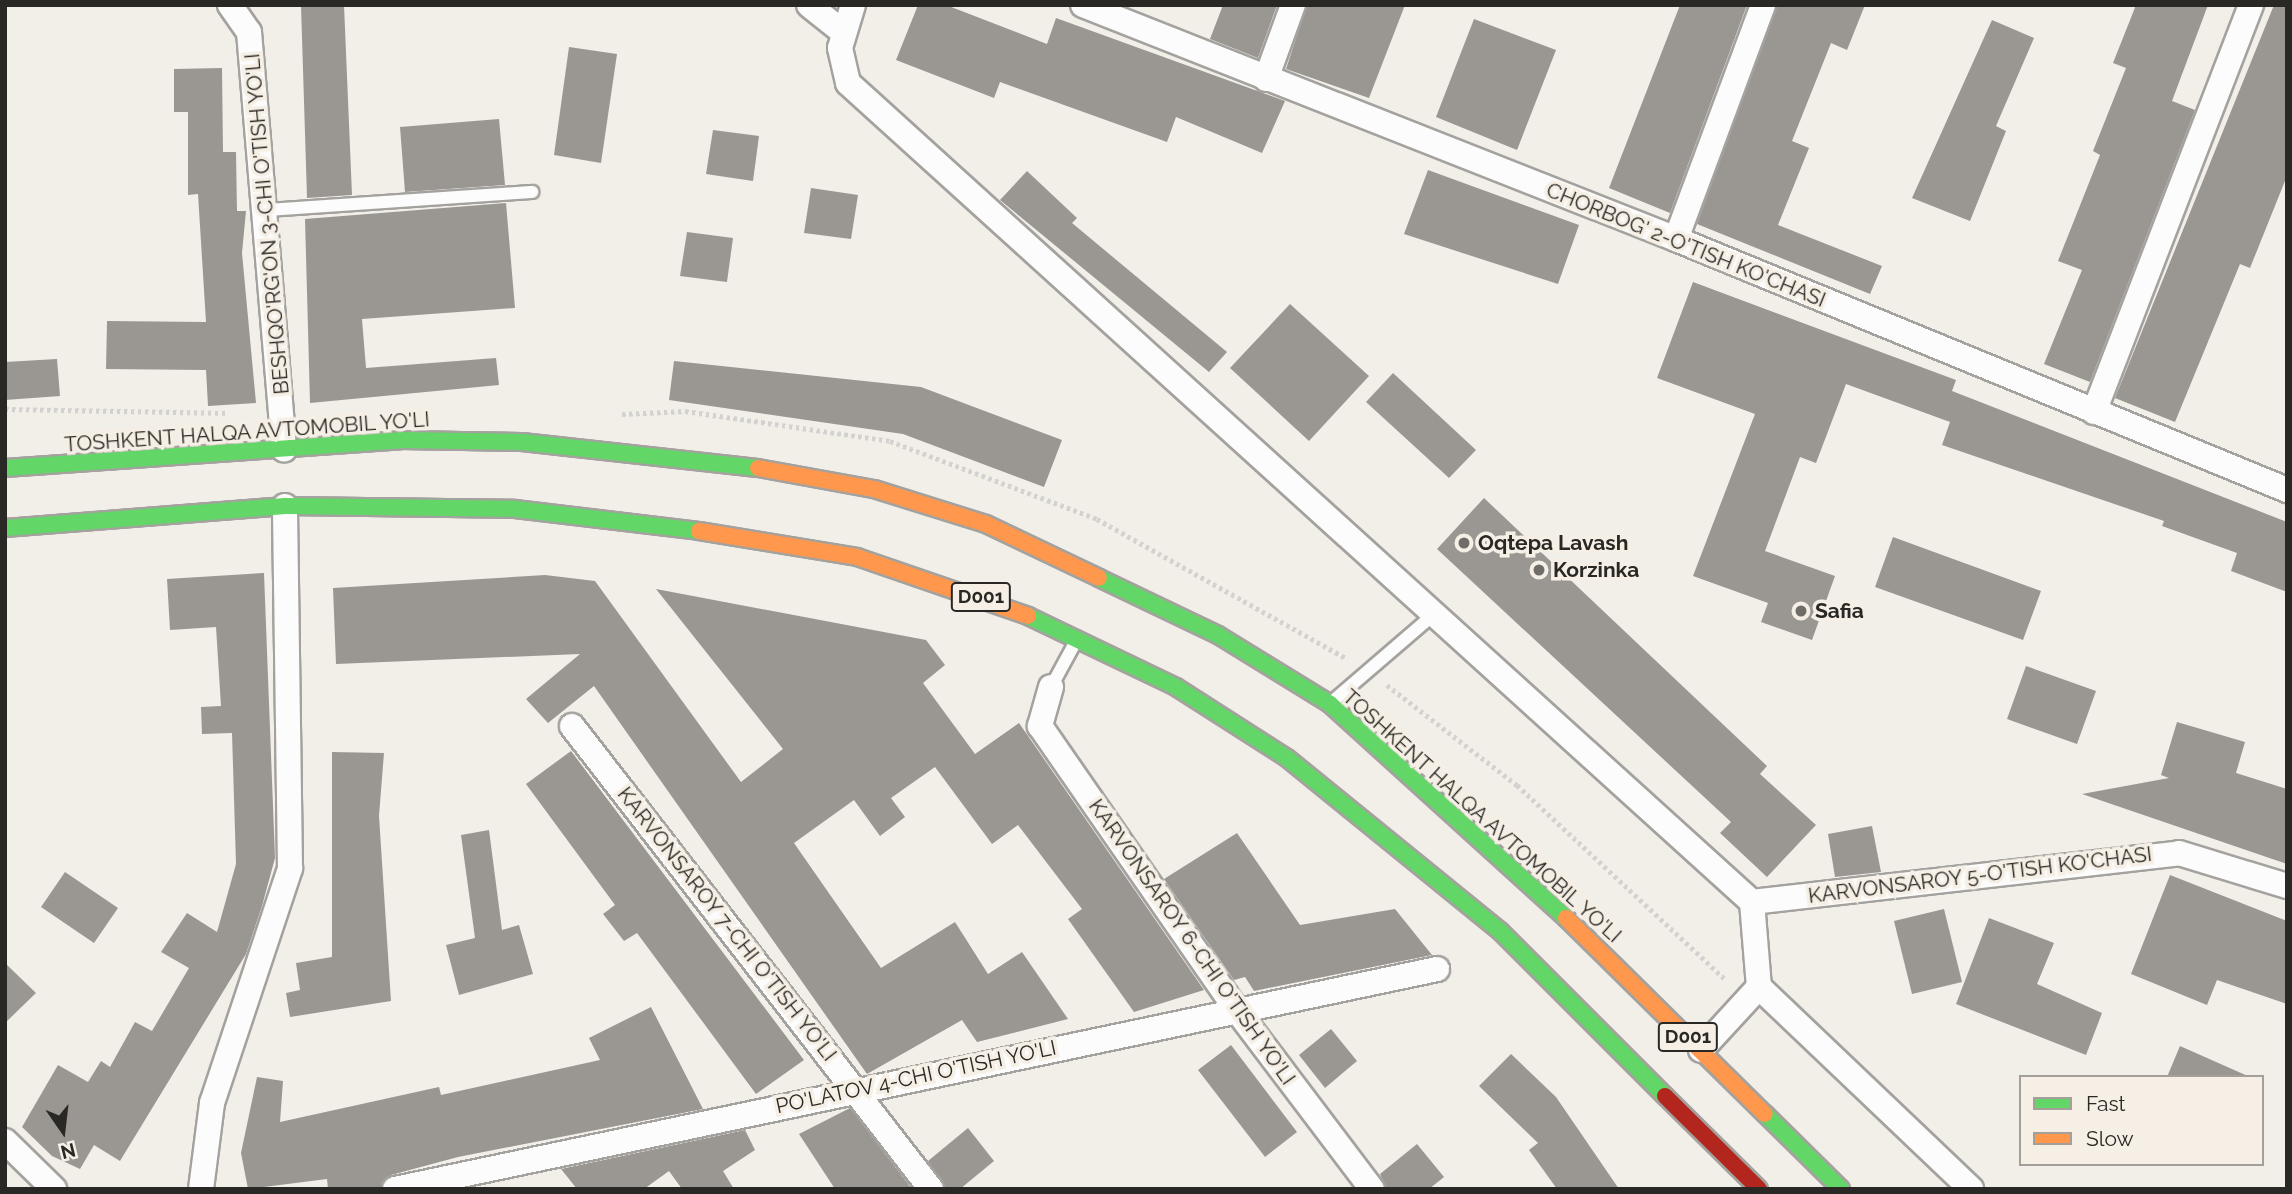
<!DOCTYPE html>
<html>
<head>
<meta charset="utf-8">
<style>
  body { margin:0 }
  #map { position:relative; width:2292px; height:1194px; overflow:hidden; background:#f2eee8; font-family:Raleway,sans-serif }
  div>[style] { position:absolute }
  [style*='--x'] { left:calc(var(--x)*1px); top:calc(var(--y)*1px); width:calc(var(--w)*1px); rotate:calc(var(--a)*1deg) }
  .building>* { inset:0; background:#9a9793 }
  .path>* { height:4.5px; margin-top:-2.25px; transform-origin:0; background:repeating-linear-gradient(90deg,#d3d2d0 0 3.5px,transparent 0 7px) }
  .roads { filter:drop-shadow(2px 0 #a4a29e) drop-shadow(-2px 0 #a4a29e) drop-shadow(0 2px #a4a29e) drop-shadow(0 -2px #a4a29e) }
  .lane>* { height:12px; margin:-6px; padding:0 6px; transform-origin:6px; border-radius:6px; background:#fdfcfc }
  .street>* { height:24px; margin:-12px; padding:0 12px; transform-origin:12px; border-radius:12px; background:#fdfcfc }
  .fast>* { height:16px; margin:-8px; padding:0 8px; transform-origin:8px; border-radius:8px; background:#63d668 }
  .slow>* { height:16px; margin:-8px; padding:0 8px; transform-origin:8px; border-radius:8px; background:#ff974d }
  .jam>* { height:16px; margin:-8px; padding:0 8px; transform-origin:8px; border-radius:8px; background:#b3261e }
  .dots>* { width:19px; height:19px; translate:-50% -50%; box-sizing:border-box; border:4px solid #f5efe5; border-radius:50% }
  span { translate:-50% -50%; white-space:nowrap; text-align:center; line-height:1.15; -webkit-text-stroke:7px #f5efe5; paint-order:stroke }
  .shield-label span { padding:2px 5px; background:#f5efe5; border:2px solid; border-radius:5px; -webkit-text-stroke-width:0 }
  .shield-label { font-size:19px; color:#2a2824; font-weight:700 }
  .street-label { font-size:21px; color:#2a2824 }
  .poi-label { font-size:21px; color:#2a2824; font-weight:700 }
  .left { translate:0 -50%; text-align:left }
  .frame { position:absolute; inset:0; border:7px solid #2a2824; pointer-events:none }
  .legend { position:absolute; left:2019px; top:1075px; width:245px; height:91px; box-sizing:border-box; background:#f5efe5; border:2px solid #a49f98; margin:0; padding:9px 12px; list-style:none; font-size:21px; color:#2a2824 }
  .legend li { display:flex; align-items:center; gap:14px; height:35px }
  .legend b { width:35px; border:2px solid #a49f98 }
  .north { position:absolute; left:28px; top:1096px; width:70px; height:70px; -webkit-text-stroke:5px #f5efe5; paint-order:stroke; rotate:166deg; font-size:19px; font-weight:700; line-height:28px; text-align:center; color:#2a2824 }
  .north::after { content:''; display:block; margin:auto; width:24px; height:32px; background:#2a2824; clip-path:polygon(50% 0,100% 100%,50% 72%,0 100%) }
</style>
</head>
<body>
<div id="map">
  <div class="building">
    <i style="clip-path:polygon(301px 5px,344px 5px,352px 195px,307px 198px)"></i>
    <i style="clip-path:polygon(918px 5px,946px 5px,1047px 44px,1056px 18px,1285px 101px,1262px 153px,1176px 117px,1167px 142px,1000px 82px,994px 98px,896px 60px)"></i>
    <i style="clip-path:polygon(1223px 5px,1277px 5px,1258px 58px,1210px 39px)"></i>
    <i style="clip-path:polygon(1307px 5px,1405px 5px,1369px 98px,1286px 69px)"></i>
    <i style="clip-path:polygon(1680px 5px,1747px 5px,1670px 213px,1609px 188px)"></i>
    <i style="clip-path:polygon(1777px 5px,1865px 5px,1847px 50px,1831px 43px,1792px 141px,1809px 148px,1778px 225px,1882px 266px,1870px 294px,1697px 224px)"></i>
    <i style="clip-path:polygon(2136px 5px,2208px 5px,2172px 101px,2195px 110px,2090px 382px,2044px 364px,2082px 270px,2058px 261px,2100px 155px,2093px 151px,2126px 68px,2113px 63px)"></i>
    <i style="clip-path:polygon(2274px 5px,2287px 5px,2287px 176px,2250px 268px,2240px 264px,2175px 422px,2115px 398px)"></i>
    <i style="clip-path:polygon(1474px 19px,1556px 50px,1517px 150px,1436px 117px)"></i>
    <i style="clip-path:polygon(1992px 20px,2034px 38px,1996px 126px,2006px 131px,1970px 221px,1912px 198px)"></i>
    <i style="clip-path:polygon(569px 47px,617px 54px,601px 163px,554px 155px)"></i>
    <i style="clip-path:polygon(222px 68px,223px 152px,236px 152px,237px 211px,246px 211px,242px 253px,256px 403px,208px 406px,206px 370px,106px 369px,107px 321px,206px 322px,198px 194px,188px 195px,188px 112px,174px 112px,174px 69px)"></i>
    <i style="clip-path:polygon(499px 119px,505px 185px,405px 192px,400px 127px)"></i>
    <i style="clip-path:polygon(713px 130px,759px 136px,753px 181px,706px 174px)"></i>
    <i style="clip-path:polygon(1428px 170px,1579px 225px,1558px 284px,1404px 234px)"></i>
    <i style="clip-path:polygon(1027px 171px,1077px 218px,1072px 223px,1227px 352px,1209px 372px,1000px 200px)"></i>
    <i style="clip-path:polygon(811px 188px,858px 195px,851px 239px,804px 233px)"></i>
    <i style="clip-path:polygon(506px 203px,515px 308px,362px 319px,366px 368px,496px 358px,499px 385px,310px 403px,305px 219px)"></i>
    <i style="clip-path:polygon(687px 232px,733px 238px,727px 282px,680px 276px)"></i>
    <i style="clip-path:polygon(1693px 282px,1956px 380px,1952px 391px,2287px 522px,2287px 592px,2231px 571px,2237px 553px,2162px 526px,2164px 521px,1942px 445px,1950px 422px,1846px 384px,1816px 463px,1800px 457px,1765px 551px,1835px 576px,1812px 640px,1761px 622px,1768px 603px,1693px 576px,1755px 414px,1657px 378px)"></i>
    <i style="clip-path:polygon(1290px 304px,1369px 376px,1309px 441px,1230px 368px)"></i>
    <i style="clip-path:polygon(57px 359px,60px 396px,5px 400px,5px 362px)"></i>
    <i style="clip-path:polygon(674px 361px,921px 387px,1062px 440px,1044px 487px,903px 434px,669px 400px)"></i>
    <i style="clip-path:polygon(1393px 373px,1476px 450px,1449px 478px,1366px 402px)"></i>
    <i style="clip-path:polygon(1484px 498px,1767px 766px,1760px 774px,1816px 825px,1767px 877px,1720px 833px,1731px 822px,1437px 549px)"></i>
    <i style="clip-path:polygon(1893px 537px,2041px 591px,2023px 640px,1875px 587px)"></i>
    <i style="clip-path:polygon(264px 573px,275px 858px,262px 906px,246px 954px,120px 1161px,94px 1145px,80px 1169px,52px 1156px,22px 1127px,58px 1065px,88px 1082px,101px 1061px,110px 1067px,135px 1022px,152px 1031px,189px 968px,161px 952px,187px 913px,217px 932px,236px 864px,232px 733px,202px 734px,201px 707px,221px 706px,216px 627px,170px 630px,167px 579px)"></i>
    <i style="clip-path:polygon(545px 575px,595px 581px,741px 782px,783px 749px,656px 589px,926px 640px,945px 665px,923px 683px,975px 754px,1019px 723px,1204px 990px,1134px 1012px,1068px 919px,1082px 909px,1018px 825px,992px 844px,935px 767px,891px 798px,905px 817px,880px 836px,854px 800px,794px 843px,881px 968px,955px 922px,988px 974px,1022px 952px,1068px 1019px,977px 1042px,962px 1020px,867px 1074px,594px 686px,548px 723px,526px 699px,580px 654px,336px 664px,333px 588px)"></i>
    <i style="clip-path:polygon(2026px 666px,2096px 691px,2077px 744px,2007px 719px)"></i>
    <i style="clip-path:polygon(2177px 722px,2245px 742px,2236px 773px,2287px 789px,2287px 864px,2082px 794px,2169px 778px,2161px 775px)"></i>
    <i style="clip-path:polygon(571px 751px,804px 1060px,756px 1094px,637px 933px,624px 941px,603px 914px,615px 905px,526px 784px)"></i>
    <i style="clip-path:polygon(332px 752px,384px 753px,379px 816px,391px 1001px,290px 1017px,286px 993px,300px 990px,296px 963px,332px 957px)"></i>
    <i style="clip-path:polygon(1872px 826px,1881px 872px,1835px 877px,1828px 834px)"></i>
    <i style="clip-path:polygon(489px 830px,502px 930px,519px 925px,533px 974px,459px 995px,446px 945px,475px 938px,461px 835px)"></i>
    <i style="clip-path:polygon(1237px 833px,1300px 925px,1395px 909px,1432px 955px,1254px 991px,1245px 977px,1234px 980px,1164px 879px)"></i>
    <i style="clip-path:polygon(65px 872px,118px 908px,94px 943px,41px 907px)"></i>
    <i style="clip-path:polygon(2170px 875px,2287px 921px,2287px 1004px,2217px 980px,2207px 1005px,2131px 974px)"></i>
    <i style="clip-path:polygon(1944px 909px,1962px 982px,1912px 994px,1894px 921px)"></i>
    <i style="clip-path:polygon(1989px 918px,2054px 943px,2037px 984px,2102px 1013px,2086px 1055px,1956px 1004px)"></i>
    <i style="clip-path:polygon(5px 963px,36px 993px,5px 1023px)"></i>
    <i style="clip-path:polygon(651px 1007px,703px 1109px,458px 1157px,391px 1175px,381px 1189px,328px 1189px,327px 1179px,248px 1189px,241px 1153px,257px 1077px,283px 1081px,280px 1122px,439px 1087px,441px 1095px,600px 1060px,589px 1038px)"></i>
    <i style="clip-path:polygon(1331px 1029px,1357px 1061px,1325px 1088px,1299px 1055px)"></i>
    <i style="clip-path:polygon(1231px 1045px,1297px 1132px,1265px 1157px,1198px 1070px)"></i>
    <i style="clip-path:polygon(2180px 1046px,2250px 1077px,2167px 1077px)"></i>
    <i style="clip-path:polygon(1511px 1054px,1556px 1097px,1619px 1189px,1557px 1189px,1529px 1150px,1538px 1143px,1479px 1086px)"></i>
    <i style="clip-path:polygon(850px 1108px,912px 1189px,835px 1189px,799px 1134px)"></i>
    <i style="clip-path:polygon(968px 1128px,994px 1161px,960px 1189px,946px 1189px,928px 1161px)"></i>
    <i style="clip-path:polygon(745px 1130px,755px 1150px,723px 1171px,734px 1189px,682px 1189px,669px 1171px,644px 1189px,577px 1189px,561px 1169px)"></i>
    <i style="clip-path:polygon(1417px 1144px,1444px 1177px,1429px 1189px,1387px 1189px,1380px 1174px)"></i>
  </div>
  <div class="path">
    <i style="--x:5;--y:409;--w:223;--a:1"></i>
    <i style="--x:622;--y:414;--w:63;--a:-2.7"></i>
    <i style="--x:685;--y:411;--w:207;--a:8.3"></i>
    <i style="--x:890;--y:441;--w:221;--a:20.6"></i>
    <i style="--x:1097;--y:519;--w:287;--a:29.2"></i>
    <i style="--x:1387;--y:685;--w:164;--a:37.6"></i>
    <i style="--x:1517;--y:785;--w:286;--a:43"></i>
  </div>
  <div class="roads">
    <div class="lane">
      <i style="--x:266;--y:210;--w:267;--a:-3.9"></i>
      <i style="--x:1051;--y:687;--w:52;--a:-61.5"></i>
      <i style="--x:1333;--y:701;--w:133;--a:-40.7"></i>
    </div>
    <div class="street">
      <i style="--x:230;--y:5;--w:33;--a:55"></i>
      <i style="--x:249;--y:32;--w:419;--a:85.2"></i>
      <i style="--x:809;--y:5;--w:43;--a:38.5"></i>
      <i style="--x:853;--y:5;--w:45;--a:106.8"></i>
      <i style="--x:840;--y:48;--w:36;--a:77"></i>
      <i style="--x:848;--y:83;--w:1220;--a:42.18"></i>
      <i style="--x:1752;--y:902;--w:85;--a:85.3"></i>
      <i style="--x:1759;--y:987;--w:293;--a:43.6"></i>
      <i style="--x:1083;--y:5;--w:637;--a:21.53"></i>
      <i style="--x:1676;--y:239;--w:661;--a:22.33"></i>
      <i style="--x:1266;--y:79;--w:79;--a:-70"></i>
      <i style="--x:1676;--y:239;--w:250;--a:-69.6"></i>
      <i style="--x:2094;--y:412;--w:436;--a:-68.9"></i>
      <i style="--x:1051;--y:687;--w:41;--a:105.8"></i>
      <i style="--x:1040;--y:726;--w:348;--a:55.3"></i>
      <i style="--x:1238;--y:1012;--w:222;--a:52.9"></i>
      <i style="--x:572;--y:726;--w:586;--a:52.21"></i>
      <i style="--x:1752;--y:902;--w:430;--a:-6.5"></i>
      <i style="--x:2179;--y:853;--w:113;--a:17"></i>
      <i style="--x:1701;--y:1050;--w:86;--a:-47.4"></i>
      <i style="--x:5;--y:1141;--w:69;--a:44.4"></i>
      <i style="--x:201;--y:1189;--w:87;--a:-82.7"></i>
      <i style="--x:212;--y:1103;--w:248;--a:-71.6"></i>
      <i style="--x:290;--y:868;--w:362;--a:-90.8"></i>
      <i style="--x:395;--y:1189;--w:1065;--a:-11.92"></i>
    </div>
    <div class="fast">
      <i style="--x:5;--y:468;--w:397;--a:-4"></i>
      <i style="--x:401;--y:440;--w:121;--a:0.9"></i>
      <i style="--x:522;--y:442;--w:237;--a:6.3"></i>
      <i style="--x:5;--y:528;--w:281;--a:-4.5"></i>
      <i style="--x:285;--y:506;--w:230;--a:0.7"></i>
      <i style="--x:515;--y:509;--w:185;--a:6.8"></i>
      <i style="--x:1099;--y:578;--w:132;--a:25.6"></i>
      <i style="--x:1218;--y:635;--w:132;--a:31.6"></i>
      <i style="--x:1330;--y:704;--w:319;--a:42.2"></i>
      <i style="--x:1028;--y:616;--w:164;--a:25.6"></i>
      <i style="--x:1176;--y:687;--w:132;--a:32.6"></i>
      <i style="--x:1287;--y:758;--w:274;--a:39.1"></i>
      <i style="--x:1500;--y:931;--w:233;--a:45"></i>
      <i style="--x:1765;--y:1114;--w:107;--a:44.6"></i>
    </div>
    <div class="slow">
      <i style="--x:758;--y:468;--w:118;--a:10.3"></i>
      <i style="--x:874;--y:489;--w:117;--a:17.4"></i>
      <i style="--x:986;--y:524;--w:125;--a:25.5"></i>
      <i style="--x:699;--y:531;--w:160;--a:9.3"></i>
      <i style="--x:857;--y:557;--w:181;--a:19"></i>
      <i style="--x:1566;--y:918;--w:279;--a:44.6"></i>
    </div>
    <div class="jam">
      <i style="--x:1665;--y:1096;--w:132;--a:44.7"></i>
    </div>
  </div>
  <div class="dots">
    <i style="left:1464px;top:543px;background:#706d69"></i>
    <i style="left:1539px;top:570px;background:#706d69"></i>
    <i style="left:1801px;top:611px;background:#706d69"></i>
  </div>
  <div class="shield-label">
    <span style="left:981px;top:597px">D001</span>
    <span style="left:1688px;top:1037px">D001</span>
  </div>
  <div class="street-label">
    <span style="left:267px;top:224px;rotate:-95deg">BESHQO'RG'ON 3-CHI O'TISH YO'LI</span>
    <span style="left:1686px;top:245px;rotate:22deg">CHORBOG' 2-O'TISH KO'CHASI</span>
    <span style="left:247px;top:432px;rotate:-4deg">TOSHKENT HALQA AVTOMOBIL YO'LI</span>
    <span style="left:1482px;top:816px;rotate:42deg">TOSHKENT HALQA AVTOMOBIL YO'LI</span>
    <span style="left:1980px;top:875px;rotate:-7deg">KARVONSAROY 5-O'TISH KO'CHASI</span>
    <span style="left:727px;top:924px;rotate:52deg">KARVONSAROY 7-CHI O'TISH YO'LI</span>
    <span style="left:1192px;top:942px;rotate:55deg">KARVONSAROY 6-CHI O'TISH YO'LI</span>
    <span style="left:916px;top:1077px;rotate:-12deg">PO'LATOV 4-CHI O'TISH YO'LI</span>
  </div>
  <div class="poi-label">
    <span class="left" style="left:1478px;top:543px">Oqtepa Lavash</span>
    <span class="left" style="left:1553px;top:570px">Korzinka</span>
    <span class="left" style="left:1815px;top:611px">Safia</span>
  </div>
  <div class="frame"></div>
  <ul class="legend">
  <li><b style="height:9px;background:#63d668"></b>Fast</li>
  <li><b style="height:9px;background:#ff974d"></b>Slow</li>
  </ul>
  <div class="north">N</div>
</div>
</body>
</html>
